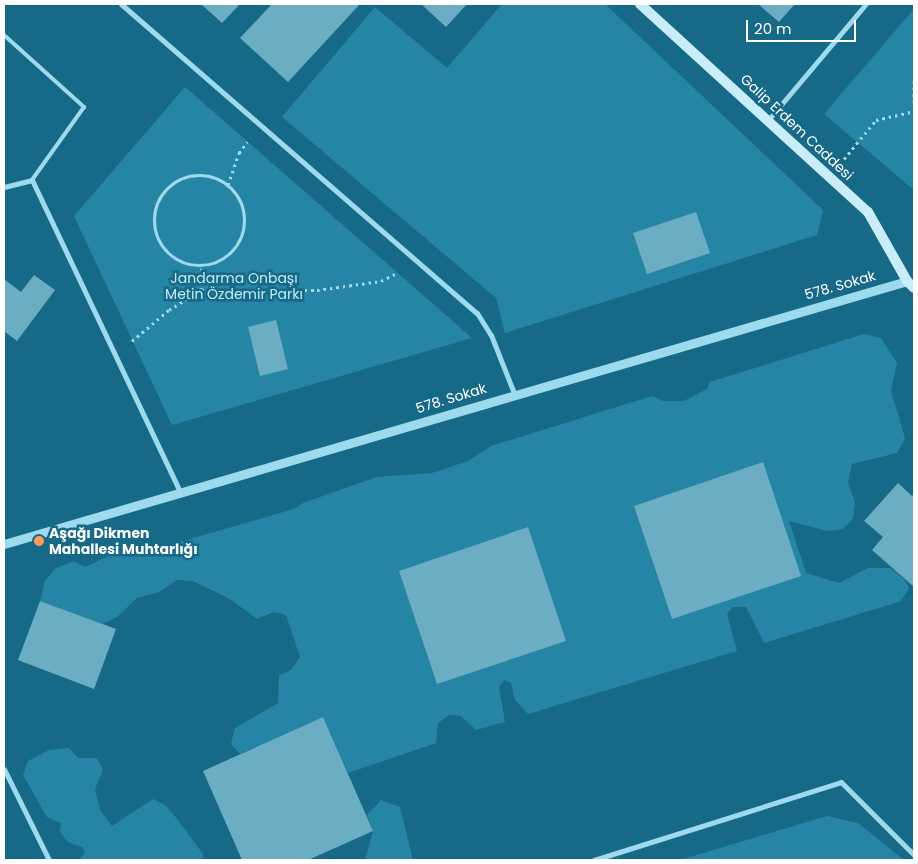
<!DOCTYPE html>
<html>
<head>
<meta charset="utf-8">
<style>
  body { margin:0 }
  #map { position:relative; width:918px; height:864px; overflow:hidden; background:#176a87; font-family:Poppins,sans-serif }
  div>[style] { position:absolute }
  [style*='--x'] { left:calc(var(--x)*1px); top:calc(var(--y)*1px); width:calc(var(--w)*1px); rotate:calc(var(--a)*1deg) }
  .green>* { inset:0; background:#2685a4 }
  .building>* { inset:0; background:#6badc2 }
  .path>* { height:3px; margin-top:-1.5px; transform-origin:0; background:repeating-linear-gradient(90deg,#9ddaee 0 2.5px,transparent 0 6.5px) }
  .path>.ring { margin:-1.5px; padding:0; box-sizing:content-box; background:none; border:3px solid #9ddaee; border-radius:50% }
  .service>* { height:4px; margin:-2px; padding:0 2px; transform-origin:2px; border-radius:2px; background:#9ddaee }
  .minor>* { height:5px; margin:-2.5px; padding:0 2.5px; transform-origin:2.5px; border-radius:2.5px; background:#9ddaee }
  .tertiary>* { height:9px; margin:-4.5px; padding:0 4.5px; transform-origin:4.5px; border-radius:4.5px; background:#9ddaee }
  .secondary>* { height:10px; margin:-5px; padding:0 5px; transform-origin:5px; border-radius:5px; background:#caedfa }
  .dots>* { width:14px; height:14px; translate:-50% -50%; box-sizing:border-box; border:2px solid #176a87; border-radius:50% }
  span { translate:-50% -50%; white-space:nowrap; text-align:center; line-height:1.15; -webkit-text-stroke:5px #176a87; paint-order:stroke }
  .street-label { font-size:14px; color:#fff }
  .park-label { font-size:14px; color:#c2edfa }
  .poi-label { font-size:14px; color:#fff; font-weight:700 }
  .left { translate:0 -50%; text-align:left }
  .frame { position:absolute; inset:0; border:5px solid #fff; pointer-events:none }
  .scale { position:absolute; left:746px; top:20px; width:110px; height:22px; box-sizing:border-box; border:2px solid #fff; border-top:0; padding-left:6px; font-size:15px; line-height:18px; white-space:nowrap; color:#fff; -webkit-text-stroke:4px #176a87; paint-order:stroke }
</style>
</head>
<body>
<div id="map">
  <div class="green">
    <i style="clip-path:polygon(502px 4px,605px 4px,823px 210px,817px 235px,505px 333px,496px 298px,282px 117px,375px 7px,447px 68px)"></i>
    <i style="clip-path:polygon(914px 9px,914px 190px,824px 114px)"></i>
    <i style="clip-path:polygon(185px 87px,472px 338px,172px 425px,74px 216px)"></i>
    <i style="clip-path:polygon(864px 334px,881px 338px,897px 363px,891px 391px,905px 438px,897px 453px,852px 464px,848px 482px,855px 503px,853px 518px,843px 529px,827px 531px,789px 521px,806px 573px,839px 583px,868px 568px,890px 568px,904px 579px,909px 588px,901px 601px,885px 606px,764px 643px,746px 607px,733px 607px,727px 614px,737px 651px,528px 714px,515px 700px,511px 683px,504px 680px,499px 687px,505px 722px,476px 730px,461px 716px,449px 715px,438px 723px,436px 743px,348px 773px,323px 717px,240px 754px,231px 744px,235px 728px,278px 703px,279px 675px,291px 670px,300px 657px,286px 615px,274px 612px,257px 619px,230px 599px,193px 581px,177px 580px,159px 592px,137px 598px,117px 617px,102px 624px,40px 601px,45px 581px,56px 568px,74px 561px,85px 567px,119px 551px,136px 552px,156px 544px,169px 545px,294px 509px,303px 503px,377px 477px,432px 473px,468px 461px,491px 446px,652px 396px,663px 401px,684px 401px,707px 389px,710px 382px)"></i>
    <i style="clip-path:polygon(69px 748px,78px 758px,97px 758px,103px 770px,95px 789px,100px 810px,112px 826px,153px 799px,165px 805px,178px 820px,203px 854px,202px 860px,79px 860px,85px 853px,82px 847px,68px 842px,60px 832px,61px 823px,47px 817px,23px 775px,28px 761px,49px 750px)"></i>
    <i style="clip-path:polygon(381px 800px,400px 807px,413px 860px,365px 860px,373px 831px,367px 815px)"></i>
    <i style="clip-path:polygon(827px 816px,858px 823px,904px 860px,680px 860px)"></i>
  </div>
  <div class="building">
    <i style="clip-path:polygon(201px 4px,240px 4px,222px 23px)"></i>
    <i style="clip-path:polygon(272px 4px,360px 4px,288px 82px,240px 38px)"></i>
    <i style="clip-path:polygon(421px 4px,467px 4px,446px 27px)"></i>
    <i style="clip-path:polygon(758px 4px,795px 4px,779px 22px)"></i>
    <i style="clip-path:polygon(696px 212px,710px 253px,647px 274px,633px 233px)"></i>
    <i style="clip-path:polygon(34px 275px,55px 290px,17px 341px,4px 331px,4px 279px,21px 292px)"></i>
    <i style="clip-path:polygon(276px 320px,288px 369px,260px 376px,248px 327px)"></i>
    <i style="clip-path:polygon(763px 462px,801px 576px,672px 619px,634px 506px)"></i>
    <i style="clip-path:polygon(898px 483px,912px 496px,914px 493px,914px 587px,872px 550px,883px 537px,864px 521px)"></i>
    <i style="clip-path:polygon(528px 527px,566px 641px,437px 684px,399px 571px)"></i>
    <i style="clip-path:polygon(40px 601px,116px 629px,94px 689px,18px 660px)"></i>
    <i style="clip-path:polygon(323px 717px,373px 831px,308px 860px,242px 860px,203px 771px)"></i>
  </div>
  <div class="path">
    <i style="--x:914;--y:81;--w:26;--a:90"></i>
    <i style="--x:844;--y:159;--w:50;--a:-50.6"></i>
    <i style="--x:876;--y:120;--w:39;--a:-13"></i>
    <i class="ring" style="left:154px;top:175px;width:87px;height:87px"></i>
    <i style="--x:228;--y:185;--w:34;--a:-71"></i>
    <i style="--x:239;--y:153;--w:14;--a:-54"></i>
    <i style="--x:201;--y:290;--w:25;--a:-88"></i>
    <i style="--x:132;--y:341;--w:48;--a:-40"></i>
    <i style="--x:169;--y:310;--w:38;--a:-32"></i>
    <i style="--x:201;--y:290;--w:116;--a:0"></i>
    <i style="--x:317;--y:290;--w:65;--a:-8"></i>
    <i style="--x:381;--y:281;--w:18;--a:-27"></i>
  </div>
  <div class="service">
    <i style="--x:4;--y:35;--w:108;--a:42"></i>
    <i style="--x:84;--y:107;--w:90;--a:125.5"></i>
  </div>
  <div class="minor">
    <i style="--x:121;--y:4;--w:471;--a:41"></i>
    <i style="--x:477;--y:313;--w:26;--a:58"></i>
    <i style="--x:491;--y:335;--w:62;--a:68.4"></i>
    <i style="--x:769;--y:119;--w:150;--a:-49.9"></i>
    <i style="--x:4;--y:187;--w:29;--a:-14"></i>
    <i style="--x:32;--y:180;--w:345;--a:64.6"></i>
    <i style="--x:4;--y:769;--w:102;--a:63.7"></i>
    <i style="--x:594;--y:860;--w:259;--a:-17.5"></i>
    <i style="--x:841;--y:782;--w:103;--a:45"></i>
  </div>
  <div class="tertiary">
    <i style="--x:4;--y:544;--w:941;--a:-16.24"></i>
  </div>
  <div class="secondary">
    <i style="--x:640;--y:4;--w:309;--a:42.4"></i>
    <i style="--x:868;--y:212;--w:79;--a:60.5"></i>
    <i style="--x:907;--y:281;--w:10;--a:45"></i>
  </div>
  <div class="dots">
    <i style="left:39px;top:541px;background:#ff9c59"></i>
  </div>
  <div class="street-label">
    <span style="left:797px;top:127px;rotate:43deg">Galip Erdem Caddesi</span>
    <span style="left:840px;top:285px;rotate:-16deg">578. Sokak</span>
    <span style="left:451px;top:398px;rotate:-17deg">578. Sokak</span>
  </div>
  <div class="park-label">
    <span style="left:234px;top:286px">Jandarma Onbaşı<br>Metin Özdemir Parkı</span>
  </div>
  <div class="poi-label">
    <span class="left" style="left:49px;top:541px">Aşağı Dikmen<br>Mahallesi Muhtarlığı</span>
  </div>
  <div class="frame"></div>
  <div class="scale">20 m</div>
</div>
</body>
</html>
